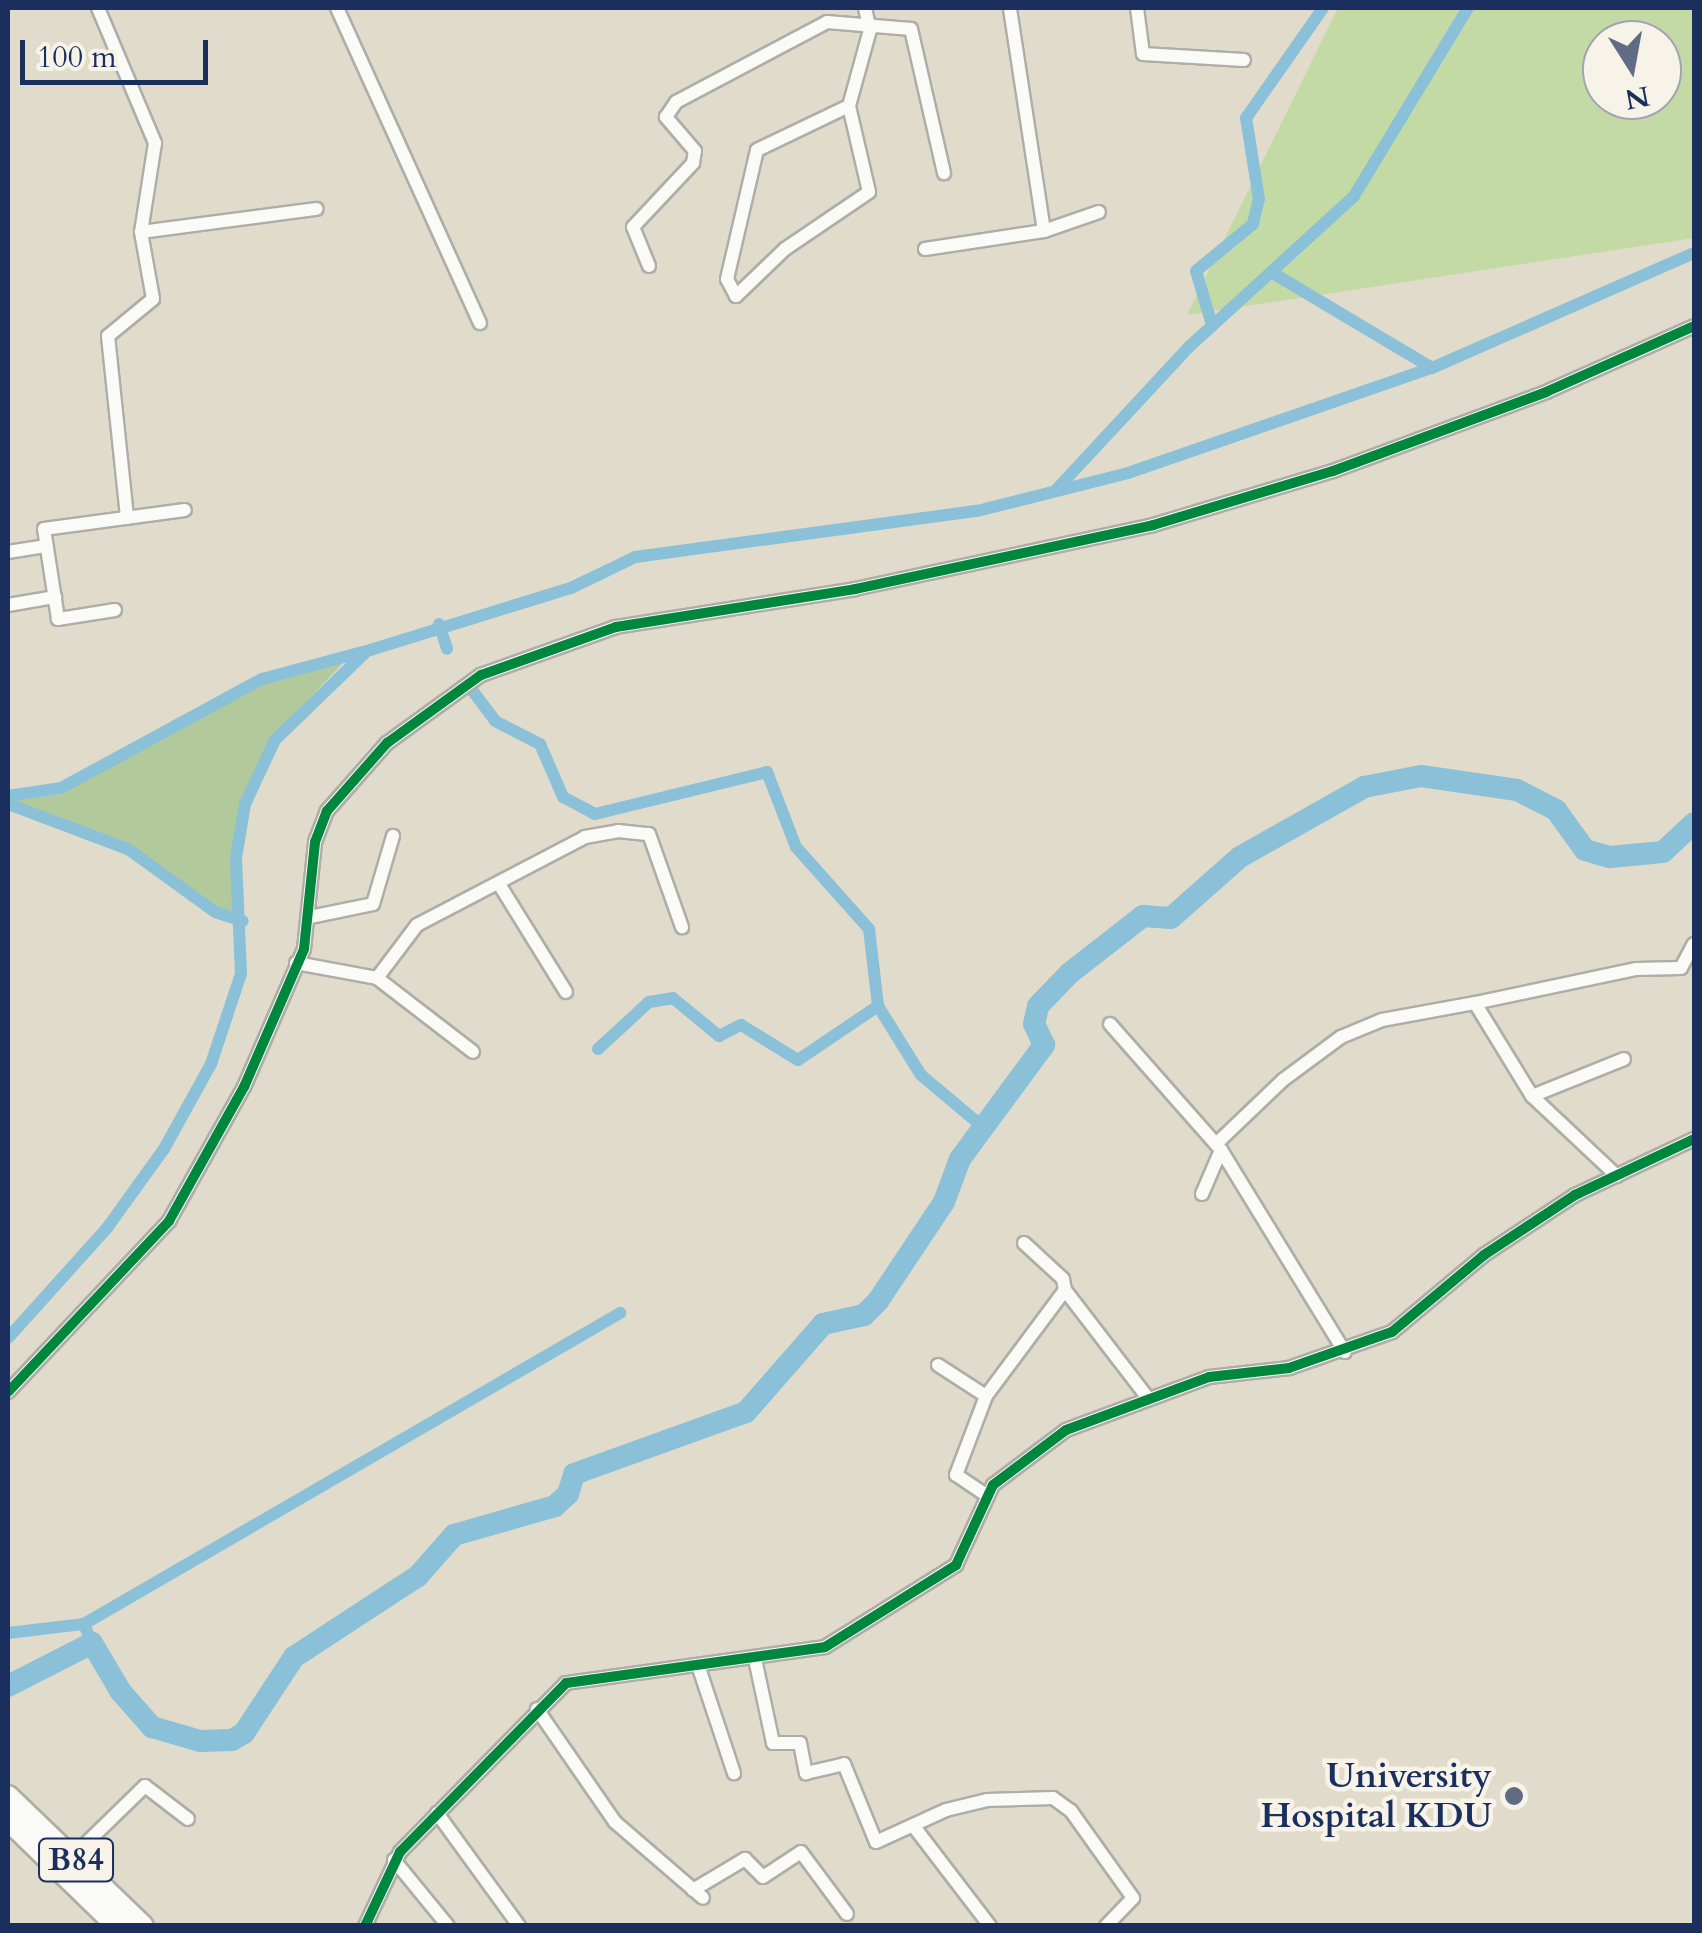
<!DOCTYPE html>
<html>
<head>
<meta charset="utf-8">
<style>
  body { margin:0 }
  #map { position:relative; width:1702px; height:1933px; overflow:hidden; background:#e0dbca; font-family:Cardo,serif }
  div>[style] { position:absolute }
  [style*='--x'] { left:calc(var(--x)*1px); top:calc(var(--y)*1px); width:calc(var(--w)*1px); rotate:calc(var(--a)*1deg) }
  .green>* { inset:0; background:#c4daa5 }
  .forest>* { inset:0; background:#b1c99b }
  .canal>* { height:12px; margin:-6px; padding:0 6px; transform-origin:6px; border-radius:6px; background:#8bc0d9 }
  .river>* { height:22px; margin:-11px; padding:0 11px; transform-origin:11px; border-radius:11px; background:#8bc0d9 }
  .roads { filter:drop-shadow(2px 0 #aeada7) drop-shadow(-2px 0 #aeada7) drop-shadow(0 2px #aeada7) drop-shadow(0 -2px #aeada7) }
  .minor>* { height:12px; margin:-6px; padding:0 6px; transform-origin:6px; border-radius:6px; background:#fafaf7 }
  .primary>* { height:20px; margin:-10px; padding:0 10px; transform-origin:10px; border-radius:10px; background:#fafaf7 }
  .cycleway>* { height:10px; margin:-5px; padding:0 5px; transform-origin:5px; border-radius:5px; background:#00873e }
  .dots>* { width:28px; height:28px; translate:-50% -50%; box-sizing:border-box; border:5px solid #f7f3e8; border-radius:50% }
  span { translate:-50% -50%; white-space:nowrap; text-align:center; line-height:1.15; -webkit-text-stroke:9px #f7f3e8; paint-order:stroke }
  .shield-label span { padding:2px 8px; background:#f7f3e8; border:2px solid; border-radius:8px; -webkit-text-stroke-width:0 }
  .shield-label { font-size:32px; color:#1b2f5e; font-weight:700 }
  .poi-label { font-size:35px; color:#1b2f5e; font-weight:700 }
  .right { translate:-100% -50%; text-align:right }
  .frame { position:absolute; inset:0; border:10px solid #1b2f5e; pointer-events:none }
  .north { position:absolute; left:1582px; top:20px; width:100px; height:100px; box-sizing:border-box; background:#f7f3e8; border:2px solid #9fa5b1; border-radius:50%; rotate:169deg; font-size:28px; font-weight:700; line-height:40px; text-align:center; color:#1b2f5e }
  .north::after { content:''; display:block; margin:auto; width:35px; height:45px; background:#606b84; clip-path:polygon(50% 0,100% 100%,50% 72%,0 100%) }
  .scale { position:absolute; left:20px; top:40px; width:188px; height:45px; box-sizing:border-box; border:5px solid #1b2f5e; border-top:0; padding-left:12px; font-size:30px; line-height:35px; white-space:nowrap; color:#1b2f5e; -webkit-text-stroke:8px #f7f3e8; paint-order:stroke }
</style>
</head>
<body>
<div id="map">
  <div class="green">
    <i style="clip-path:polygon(evenodd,1338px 8px,1694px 8px,1694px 238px,1187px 315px,1338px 8px,1602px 40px,1662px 40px,1662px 100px,1602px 100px,1602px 40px)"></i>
  </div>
  <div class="forest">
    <i style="clip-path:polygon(345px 661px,270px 739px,241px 802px,232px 856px,239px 916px,215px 907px,131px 846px,13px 801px,60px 794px,262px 684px)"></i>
  </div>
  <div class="canal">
    <i style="--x:1271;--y:272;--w:187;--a:30.8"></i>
    <i style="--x:1212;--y:325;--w:56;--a:-106.5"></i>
    <i style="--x:1196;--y:271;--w:74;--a:-39.5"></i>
    <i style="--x:1253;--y:224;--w:26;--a:-77"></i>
    <i style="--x:1259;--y:199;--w:82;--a:-99.1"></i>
    <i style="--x:1246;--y:118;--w:134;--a:-55"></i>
    <i style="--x:1056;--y:490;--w:197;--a:-47.1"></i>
    <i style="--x:1190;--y:346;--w:222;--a:-42.4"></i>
    <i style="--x:1354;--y:196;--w:220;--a:-58.8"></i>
    <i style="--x:439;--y:624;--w:26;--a:72"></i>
    <i style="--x:472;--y:690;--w:39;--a:53"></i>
    <i style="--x:495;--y:721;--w:51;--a:27.1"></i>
    <i style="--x:540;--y:744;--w:58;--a:66.5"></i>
    <i style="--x:563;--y:797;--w:36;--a:28"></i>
    <i style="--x:595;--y:814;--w:177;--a:-13.7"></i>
    <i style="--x:767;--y:772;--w:80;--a:68.9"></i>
    <i style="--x:796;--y:847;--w:110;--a:48.3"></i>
    <i style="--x:869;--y:929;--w:78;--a:83.3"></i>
    <i style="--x:878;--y:1006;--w:81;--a:58.1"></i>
    <i style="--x:921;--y:1075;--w:81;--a:40"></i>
    <i style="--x:8;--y:796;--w:54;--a:-8.6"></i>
    <i style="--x:61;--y:788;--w:229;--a:-28.5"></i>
    <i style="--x:262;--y:679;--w:105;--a:-15"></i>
    <i style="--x:8;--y:804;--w:128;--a:20.6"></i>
    <i style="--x:128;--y:849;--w:107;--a:35.9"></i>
    <i style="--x:215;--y:912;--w:29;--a:18"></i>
    <i style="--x:598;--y:1049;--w:69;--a:-42.7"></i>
    <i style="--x:649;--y:1002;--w:24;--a:-9"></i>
    <i style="--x:673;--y:998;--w:60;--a:39.6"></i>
    <i style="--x:719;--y:1036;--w:25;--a:-27"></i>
    <i style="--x:741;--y:1025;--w:67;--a:31.6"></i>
    <i style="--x:798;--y:1060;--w:97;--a:-34"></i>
    <i style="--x:8;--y:1338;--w:148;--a:-48"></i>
    <i style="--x:107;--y:1228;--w:97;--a:-54.2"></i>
    <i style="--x:164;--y:1149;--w:97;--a:-61.1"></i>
    <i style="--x:211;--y:1064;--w:95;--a:-71.6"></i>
    <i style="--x:241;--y:974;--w:116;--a:-92.5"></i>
    <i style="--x:236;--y:858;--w:55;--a:-80.5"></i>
    <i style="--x:245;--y:804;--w:71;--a:-64.9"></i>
    <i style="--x:275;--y:740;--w:128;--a:-44.1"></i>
    <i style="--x:367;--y:651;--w:214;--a:-17.2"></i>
    <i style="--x:571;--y:588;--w:71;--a:-25.8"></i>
    <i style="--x:635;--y:557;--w:345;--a:-7.7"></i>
    <i style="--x:977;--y:511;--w:156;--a:-14.1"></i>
    <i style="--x:1128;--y:473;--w:322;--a:-19.1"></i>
    <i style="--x:1432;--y:368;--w:286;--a:-23.7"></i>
    <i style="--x:8;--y:1633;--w:77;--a:-6.8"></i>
    <i style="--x:92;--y:1643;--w:21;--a:-113"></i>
    <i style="--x:84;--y:1624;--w:620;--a:-30.12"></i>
  </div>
  <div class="river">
    <i style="--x:8;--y:1686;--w:94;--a:-27.1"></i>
    <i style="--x:92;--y:1643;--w:57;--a:59.4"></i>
    <i style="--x:121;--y:1692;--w:47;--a:48.5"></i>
    <i style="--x:152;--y:1727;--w:50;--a:16.3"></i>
    <i style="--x:200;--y:1741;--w:32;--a:-2"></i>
    <i style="--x:232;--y:1740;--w:14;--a:-30"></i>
    <i style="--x:244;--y:1733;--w:91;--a:-56.7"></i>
    <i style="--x:294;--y:1657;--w:148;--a:-33.2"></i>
    <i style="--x:418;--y:1576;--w:55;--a:-48.7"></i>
    <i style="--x:454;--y:1535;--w:105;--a:-16"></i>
    <i style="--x:555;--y:1506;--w:18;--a:-43"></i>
    <i style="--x:568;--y:1494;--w:21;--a:-73"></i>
    <i style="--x:574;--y:1474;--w:183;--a:-19.8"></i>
    <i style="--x:746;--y:1412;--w:117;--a:-48.8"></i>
    <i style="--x:823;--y:1324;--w:42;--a:-12.4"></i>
    <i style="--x:864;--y:1315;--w:20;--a:-45"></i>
    <i style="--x:878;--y:1301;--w:119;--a:-56.3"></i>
    <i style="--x:944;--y:1202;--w:46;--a:-69.6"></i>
    <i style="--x:960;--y:1159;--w:142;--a:-53.6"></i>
    <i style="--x:1044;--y:1045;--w:23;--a:-115"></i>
    <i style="--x:1034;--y:1024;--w:18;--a:-77"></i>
    <i style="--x:1038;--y:1006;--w:46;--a:-45.9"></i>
    <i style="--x:1070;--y:973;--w:93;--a:-38"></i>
    <i style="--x:1143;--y:916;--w:28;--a:4"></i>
    <i style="--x:1171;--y:918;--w:92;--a:-41.5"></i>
    <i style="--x:1240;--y:857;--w:142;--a:-29.4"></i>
    <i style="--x:1364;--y:787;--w:58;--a:-10.9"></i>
    <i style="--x:1421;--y:776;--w:97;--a:8.3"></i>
    <i style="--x:1517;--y:790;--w:44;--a:27.1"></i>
    <i style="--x:1556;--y:810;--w:49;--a:54.1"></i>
    <i style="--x:1585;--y:850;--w:26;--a:16"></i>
    <i style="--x:1610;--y:857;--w:53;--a:-5.4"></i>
    <i style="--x:1663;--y:852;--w:42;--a:-43.1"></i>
  </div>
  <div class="roads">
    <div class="minor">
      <i style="--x:98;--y:8;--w:147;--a:67.1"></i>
      <i style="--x:155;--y:143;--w:90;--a:98.9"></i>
      <i style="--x:141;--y:232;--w:68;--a:79.8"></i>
      <i style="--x:153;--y:299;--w:58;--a:140.6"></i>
      <i style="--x:108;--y:336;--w:183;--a:84"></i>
      <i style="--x:337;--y:8;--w:346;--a:65.6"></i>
      <i style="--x:1137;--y:8;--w:46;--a:82.6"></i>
      <i style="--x:1143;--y:54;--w:101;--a:3.4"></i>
      <i style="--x:849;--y:106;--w:88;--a:76.9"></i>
      <i style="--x:869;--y:192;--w:102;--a:145.8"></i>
      <i style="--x:785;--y:249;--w:68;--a:136.2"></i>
      <i style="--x:736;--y:296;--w:19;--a:-118"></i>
      <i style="--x:727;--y:279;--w:132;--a:-76.9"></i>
      <i style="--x:757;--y:150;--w:102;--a:-25.6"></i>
      <i style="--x:849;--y:106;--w:79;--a:-74.6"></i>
      <i style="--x:870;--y:30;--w:23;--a:-103"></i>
      <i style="--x:1044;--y:231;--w:58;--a:-19.1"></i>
      <i style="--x:141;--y:232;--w:177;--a:-7.5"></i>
      <i style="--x:925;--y:249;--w:120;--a:-8.6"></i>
      <i style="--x:1044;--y:231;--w:226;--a:-98.7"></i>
      <i style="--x:649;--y:266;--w:42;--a:-112.3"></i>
      <i style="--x:633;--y:227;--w:88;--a:-46.8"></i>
      <i style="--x:693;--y:163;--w:12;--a:-81"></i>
      <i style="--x:695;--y:151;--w:45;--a:-130.5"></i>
      <i style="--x:666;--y:117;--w:18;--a:-56"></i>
      <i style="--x:676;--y:102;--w:171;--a:-27.9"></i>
      <i style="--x:827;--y:22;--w:84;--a:4.8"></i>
      <i style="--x:911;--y:29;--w:148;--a:77.1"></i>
      <i style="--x:8;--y:552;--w:39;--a:-9"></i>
      <i style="--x:8;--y:605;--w:48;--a:-9.7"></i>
      <i style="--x:115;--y:610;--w:58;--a:171"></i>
      <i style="--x:58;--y:619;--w:91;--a:-98.8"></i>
      <i style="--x:44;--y:529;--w:142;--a:-7.7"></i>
      <i style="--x:499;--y:884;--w:127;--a:58.2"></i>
      <i style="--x:310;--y:917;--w:64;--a:-11.7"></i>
      <i style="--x:373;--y:904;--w:71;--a:-73.6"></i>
      <i style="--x:296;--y:963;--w:82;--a:10.5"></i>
      <i style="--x:377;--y:978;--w:121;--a:37.6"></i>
      <i style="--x:377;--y:978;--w:66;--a:-53"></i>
      <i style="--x:417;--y:925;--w:190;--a:-27.6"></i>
      <i style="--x:585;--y:837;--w:34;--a:-10"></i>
      <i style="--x:618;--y:831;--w:31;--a:6"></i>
      <i style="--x:649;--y:834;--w:99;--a:70.5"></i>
      <i style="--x:1110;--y:1024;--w:168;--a:48.6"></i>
      <i style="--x:1221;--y:1150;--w:237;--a:58.5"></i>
      <i style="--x:1532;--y:1096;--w:99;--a:-21.9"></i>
      <i style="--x:1216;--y:1144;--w:93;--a:-43.7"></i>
      <i style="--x:1283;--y:1080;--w:72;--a:-36.6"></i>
      <i style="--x:1341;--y:1037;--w:44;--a:-22.5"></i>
      <i style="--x:1382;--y:1020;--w:95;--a:-10.4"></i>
      <i style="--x:1617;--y:1176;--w:117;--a:-136.7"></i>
      <i style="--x:1532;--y:1096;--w:109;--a:-121.5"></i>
      <i style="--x:1475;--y:1003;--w:165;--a:-11.9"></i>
      <i style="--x:1636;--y:969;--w:45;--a:-1.3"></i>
      <i style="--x:1681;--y:968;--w:27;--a:-62"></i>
      <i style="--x:1202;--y:1194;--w:48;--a:-66.6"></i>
      <i style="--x:1024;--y:1243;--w:53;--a:42.7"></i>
      <i style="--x:1063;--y:1279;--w:11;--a:80"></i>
      <i style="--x:938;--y:1365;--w:57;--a:32.9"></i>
      <i style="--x:8;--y:1392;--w:235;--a:-46.7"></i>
      <i style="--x:169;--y:1221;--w:154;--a:-60.8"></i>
      <i style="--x:244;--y:1087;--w:150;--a:-66.5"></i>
      <i style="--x:304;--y:949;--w:108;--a:-84.1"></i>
      <i style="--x:315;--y:842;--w:33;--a:-69"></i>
      <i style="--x:327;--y:811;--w:91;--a:-48.6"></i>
      <i style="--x:387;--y:743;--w:116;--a:-35.9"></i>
      <i style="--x:481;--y:675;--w:143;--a:-19.6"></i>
      <i style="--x:616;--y:627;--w:242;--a:-9"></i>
      <i style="--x:855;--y:589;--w:305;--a:-12.1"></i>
      <i style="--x:1153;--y:525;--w:188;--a:-16.7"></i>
      <i style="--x:1333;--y:471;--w:227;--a:-20.3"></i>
      <i style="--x:1546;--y:392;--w:162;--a:-24"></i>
      <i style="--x:986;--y:1495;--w:36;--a:-146"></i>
      <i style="--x:956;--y:1475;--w:85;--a:-69.2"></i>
      <i style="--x:986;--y:1396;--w:132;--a:-53.3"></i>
      <i style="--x:1065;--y:1290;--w:136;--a:52.5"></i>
      <i style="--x:755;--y:1659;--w:86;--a:77.9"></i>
      <i style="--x:773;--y:1743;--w:27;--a:0"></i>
      <i style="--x:800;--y:1743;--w:31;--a:79"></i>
      <i style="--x:806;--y:1773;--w:39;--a:-13"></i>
      <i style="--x:844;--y:1764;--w:84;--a:67.7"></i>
      <i style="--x:876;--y:1842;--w:77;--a:-24.6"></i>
      <i style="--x:946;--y:1810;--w:42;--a:-13.7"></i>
      <i style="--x:987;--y:1800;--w:66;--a:-1.7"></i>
      <i style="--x:1053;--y:1798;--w:22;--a:36"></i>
      <i style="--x:1071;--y:1811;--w:107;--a:54.5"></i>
      <i style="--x:1133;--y:1898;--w:39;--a:134"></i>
      <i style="--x:699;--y:1668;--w:111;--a:71.6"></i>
      <i style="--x:537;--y:1709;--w:137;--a:55.4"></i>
      <i style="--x:615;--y:1822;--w:116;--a:40.8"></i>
      <i style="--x:437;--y:1813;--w:140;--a:54"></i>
      <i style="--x:915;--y:1828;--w:123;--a:52.6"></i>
      <i style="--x:72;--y:1857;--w:102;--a:-44.2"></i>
      <i style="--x:145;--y:1786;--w:54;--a:37.5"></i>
      <i style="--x:394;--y:1860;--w:85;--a:50.7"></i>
      <i style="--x:693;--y:1890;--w:61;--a:-30.8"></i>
      <i style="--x:745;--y:1859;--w:25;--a:45"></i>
      <i style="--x:763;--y:1877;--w:45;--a:-33.3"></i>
      <i style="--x:801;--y:1852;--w:77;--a:53.4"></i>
      <i style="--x:365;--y:1926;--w:82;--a:-64.7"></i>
      <i style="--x:400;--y:1852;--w:237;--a:-45.5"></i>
      <i style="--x:566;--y:1683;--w:261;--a:-7.9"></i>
      <i style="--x:825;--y:1647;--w:155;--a:-32"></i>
      <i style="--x:956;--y:1565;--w:88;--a:-65.2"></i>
      <i style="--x:993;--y:1485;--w:91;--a:-37"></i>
      <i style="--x:1066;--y:1430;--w:153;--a:-20.3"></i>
      <i style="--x:1209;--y:1377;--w:81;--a:-6.4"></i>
      <i style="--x:1289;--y:1368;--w:109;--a:-19.3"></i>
      <i style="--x:1392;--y:1332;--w:120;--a:-39.9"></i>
      <i style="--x:1484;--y:1255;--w:109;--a:-33.4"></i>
      <i style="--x:1575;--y:1195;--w:132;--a:-25.2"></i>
    </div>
    <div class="primary">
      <i style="--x:8;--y:1796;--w:187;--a:43.9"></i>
      <i style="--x:8;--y:1820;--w:152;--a:44.2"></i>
    </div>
  </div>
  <div class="cycleway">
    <i style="--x:8;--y:1392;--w:235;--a:-46.7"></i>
    <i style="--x:169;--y:1221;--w:154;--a:-60.8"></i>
    <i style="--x:244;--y:1087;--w:150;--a:-66.5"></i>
    <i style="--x:304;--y:949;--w:108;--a:-84.1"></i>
    <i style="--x:315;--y:842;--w:33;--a:-69"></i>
    <i style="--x:327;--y:811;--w:91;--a:-48.6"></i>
    <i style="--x:387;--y:743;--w:116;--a:-35.9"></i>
    <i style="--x:481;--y:675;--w:143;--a:-19.6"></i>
    <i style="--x:616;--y:627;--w:242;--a:-9"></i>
    <i style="--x:855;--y:589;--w:305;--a:-12.1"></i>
    <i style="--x:1153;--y:525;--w:188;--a:-16.7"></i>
    <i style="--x:1333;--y:471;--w:227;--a:-20.3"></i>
    <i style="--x:1546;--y:392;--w:162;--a:-24"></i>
    <i style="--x:365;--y:1926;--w:82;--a:-64.7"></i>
    <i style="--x:400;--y:1852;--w:237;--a:-45.5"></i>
    <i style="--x:566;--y:1683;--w:261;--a:-7.9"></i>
    <i style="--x:825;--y:1647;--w:155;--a:-32"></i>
    <i style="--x:956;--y:1565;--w:88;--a:-65.2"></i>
    <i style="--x:993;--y:1485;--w:91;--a:-37"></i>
    <i style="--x:1066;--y:1430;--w:153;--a:-20.3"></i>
    <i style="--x:1209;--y:1377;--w:81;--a:-6.4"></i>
    <i style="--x:1289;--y:1368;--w:109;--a:-19.3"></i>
    <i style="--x:1392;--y:1332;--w:120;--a:-39.9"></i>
    <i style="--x:1484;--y:1255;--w:109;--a:-33.4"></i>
    <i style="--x:1575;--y:1195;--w:132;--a:-25.2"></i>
  </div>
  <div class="dots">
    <i style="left:1514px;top:1796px;background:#606b84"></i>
  </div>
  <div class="shield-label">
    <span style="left:76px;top:1860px">B84</span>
  </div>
  <div class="poi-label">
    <span class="right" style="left:1492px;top:1796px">University<br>Hospital KDU</span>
  </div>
  <div class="frame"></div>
  <div class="north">N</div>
  <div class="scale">100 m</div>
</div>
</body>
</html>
